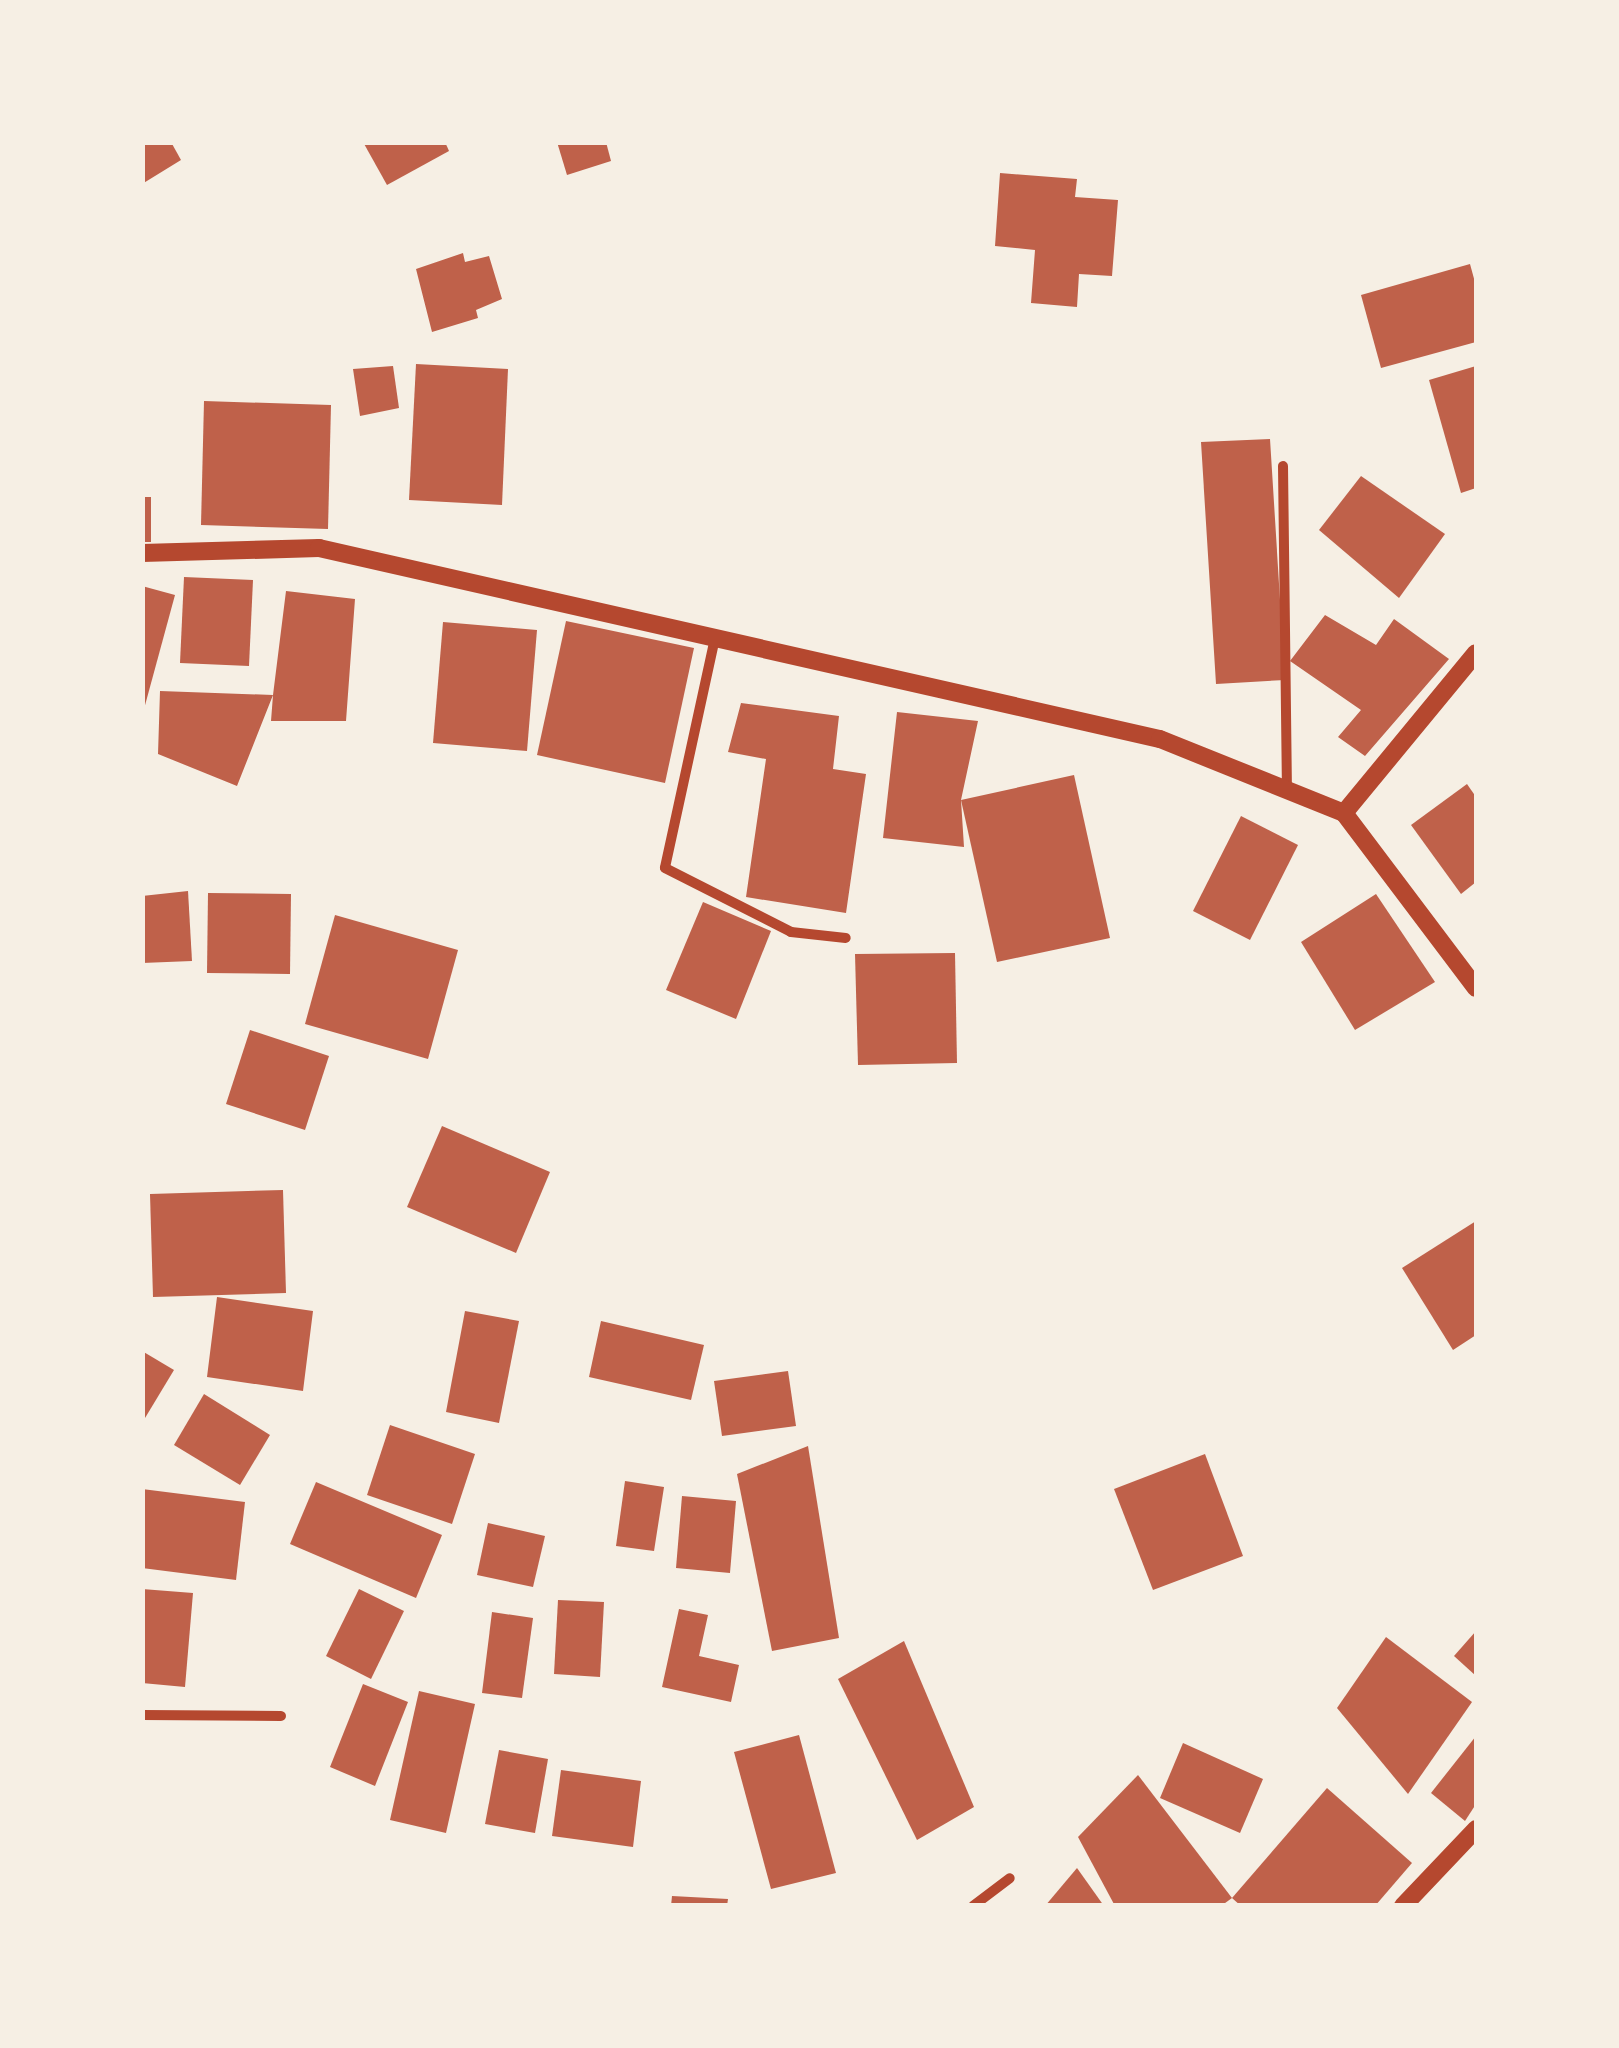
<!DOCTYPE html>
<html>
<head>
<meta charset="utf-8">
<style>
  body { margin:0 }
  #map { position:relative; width:1619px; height:2048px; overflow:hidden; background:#f6efe4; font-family:Jost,sans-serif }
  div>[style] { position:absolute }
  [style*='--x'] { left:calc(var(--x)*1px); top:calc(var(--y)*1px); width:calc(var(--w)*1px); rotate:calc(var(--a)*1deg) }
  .building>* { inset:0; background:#bf614a }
  .minor>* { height:10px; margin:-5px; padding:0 5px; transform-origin:5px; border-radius:5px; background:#b5482f }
  .tertiary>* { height:18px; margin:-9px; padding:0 9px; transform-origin:9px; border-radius:9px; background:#b5482f }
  span { translate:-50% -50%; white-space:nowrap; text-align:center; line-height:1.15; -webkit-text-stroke:8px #f6efe4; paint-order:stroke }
  .frame { position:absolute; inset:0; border:145px solid #f6efe4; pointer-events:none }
</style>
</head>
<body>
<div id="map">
  <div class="building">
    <i style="clip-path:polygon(142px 142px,171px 142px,181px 160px,142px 184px)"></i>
    <i style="clip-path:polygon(363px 142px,445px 142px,449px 151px,387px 185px)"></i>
    <i style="clip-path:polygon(557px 142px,606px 142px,611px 161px,567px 175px)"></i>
    <i style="clip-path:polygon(1000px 173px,1077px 179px,1075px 197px,1118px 200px,1112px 276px,1079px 274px,1077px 307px,1031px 303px,1035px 250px,995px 246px)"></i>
    <i style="clip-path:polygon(463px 253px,465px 262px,489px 256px,502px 299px,476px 310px,478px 318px,432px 332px,416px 269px)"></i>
    <i style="clip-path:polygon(1470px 264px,1476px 286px,1476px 342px,1381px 368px,1361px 295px)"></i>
    <i style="clip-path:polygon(416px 364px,508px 369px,502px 505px,409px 500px)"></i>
    <i style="clip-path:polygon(393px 366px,399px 408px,360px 416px,353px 369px)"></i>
    <i style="clip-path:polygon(1476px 366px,1476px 488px,1461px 493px,1429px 380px)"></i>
    <i style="clip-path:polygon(204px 401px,331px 405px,328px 529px,201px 525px)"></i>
    <i style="clip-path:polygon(1270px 439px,1285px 680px,1216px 684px,1201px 442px)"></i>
    <i style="clip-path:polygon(1361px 476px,1445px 534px,1399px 598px,1319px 530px)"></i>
    <i style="clip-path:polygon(142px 497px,151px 497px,151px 542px,142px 542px)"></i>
    <i style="clip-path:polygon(184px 577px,253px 580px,249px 666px,180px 663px)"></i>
    <i style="clip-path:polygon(142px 586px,175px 595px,144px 709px,142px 709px)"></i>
    <i style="clip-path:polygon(286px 591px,355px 599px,346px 721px,271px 721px,273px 695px,237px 786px,158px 754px,160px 691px,273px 695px)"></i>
    <i style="clip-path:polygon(1325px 615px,1376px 645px,1394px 619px,1449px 659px,1365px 756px,1338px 737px,1361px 710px,1290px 661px)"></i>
    <i style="clip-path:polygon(566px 621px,694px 648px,665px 783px,537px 755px)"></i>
    <i style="clip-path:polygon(443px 622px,537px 630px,527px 751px,433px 743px)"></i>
    <i style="clip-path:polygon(741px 703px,839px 716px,833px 769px,866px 774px,846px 913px,746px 897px,766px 759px,728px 752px)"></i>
    <i style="clip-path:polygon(897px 712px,978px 721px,961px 800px,964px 847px,883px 838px)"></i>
    <i style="clip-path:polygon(1074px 775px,1110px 938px,997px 962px,961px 800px)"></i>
    <i style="clip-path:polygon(1467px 784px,1476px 797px,1476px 882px,1461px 894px,1411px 825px)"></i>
    <i style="clip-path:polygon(1241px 816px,1298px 845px,1250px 940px,1193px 911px)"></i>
    <i style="clip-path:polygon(188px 891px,192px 961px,142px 963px,142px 896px)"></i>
    <i style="clip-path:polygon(208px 893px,291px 894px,290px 974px,207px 973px)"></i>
    <i style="clip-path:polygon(1376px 894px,1435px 982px,1355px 1030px,1301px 942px)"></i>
    <i style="clip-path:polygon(703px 902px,771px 931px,736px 1019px,666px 990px)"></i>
    <i style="clip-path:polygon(335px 915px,458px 950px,428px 1059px,305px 1024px)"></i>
    <i style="clip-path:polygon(955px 953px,957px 1063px,858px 1065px,855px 954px)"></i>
    <i style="clip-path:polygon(250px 1030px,329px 1056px,305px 1130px,226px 1104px)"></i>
    <i style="clip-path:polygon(442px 1126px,550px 1172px,516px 1253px,407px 1207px)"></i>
    <i style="clip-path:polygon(283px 1190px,286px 1293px,153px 1297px,150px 1194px)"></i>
    <i style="clip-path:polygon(1476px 1221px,1476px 1335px,1453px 1350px,1402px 1268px)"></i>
    <i style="clip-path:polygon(217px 1297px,313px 1311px,303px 1391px,207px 1377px)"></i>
    <i style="clip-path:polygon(465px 1311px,519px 1321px,499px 1423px,446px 1412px)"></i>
    <i style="clip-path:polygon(601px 1321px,704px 1345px,691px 1400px,589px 1377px)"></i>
    <i style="clip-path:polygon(142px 1351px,174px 1370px,142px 1423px)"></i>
    <i style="clip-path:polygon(788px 1371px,796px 1426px,722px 1436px,714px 1381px)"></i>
    <i style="clip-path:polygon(204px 1394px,270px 1435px,240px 1485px,174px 1445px)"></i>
    <i style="clip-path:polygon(390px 1425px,475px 1454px,452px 1524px,367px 1495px)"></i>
    <i style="clip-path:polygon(808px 1446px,839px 1638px,772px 1651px,737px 1474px)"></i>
    <i style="clip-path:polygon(1205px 1454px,1243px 1556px,1153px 1590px,1114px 1489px)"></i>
    <i style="clip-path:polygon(625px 1481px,664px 1487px,654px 1551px,616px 1546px)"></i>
    <i style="clip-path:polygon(316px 1482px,442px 1535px,416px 1598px,290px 1544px)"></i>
    <i style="clip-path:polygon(142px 1489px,245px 1502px,236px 1580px,142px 1568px)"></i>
    <i style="clip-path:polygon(682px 1496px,736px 1501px,730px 1573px,676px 1568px)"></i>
    <i style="clip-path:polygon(488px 1523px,545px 1536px,533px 1587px,477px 1575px)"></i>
    <i style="clip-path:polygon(142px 1589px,193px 1593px,185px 1687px,142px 1683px)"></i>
    <i style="clip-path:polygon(359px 1589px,404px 1611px,371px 1679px,326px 1656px)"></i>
    <i style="clip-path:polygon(558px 1600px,604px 1602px,600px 1677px,554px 1674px)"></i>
    <i style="clip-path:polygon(679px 1609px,708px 1615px,699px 1656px,739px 1665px,731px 1702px,662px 1687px)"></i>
    <i style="clip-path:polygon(492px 1612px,533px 1618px,522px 1698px,482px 1693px)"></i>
    <i style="clip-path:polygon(1476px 1631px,1476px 1676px,1454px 1656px)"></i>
    <i style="clip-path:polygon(1386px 1637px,1472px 1702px,1408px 1794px,1337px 1708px)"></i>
    <i style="clip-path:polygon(904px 1641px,974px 1807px,917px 1840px,838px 1679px)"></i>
    <i style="clip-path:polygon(363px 1684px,408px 1702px,375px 1786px,330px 1767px)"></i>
    <i style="clip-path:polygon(419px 1691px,475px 1704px,446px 1833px,390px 1820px)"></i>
    <i style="clip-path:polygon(799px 1735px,836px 1873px,771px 1889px,734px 1752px)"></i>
    <i style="clip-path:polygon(1476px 1736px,1476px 1804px,1465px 1821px,1431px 1793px)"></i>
    <i style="clip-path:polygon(1183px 1743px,1263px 1779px,1240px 1833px,1160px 1798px)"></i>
    <i style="clip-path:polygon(499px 1750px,548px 1759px,535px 1833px,485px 1824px)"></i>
    <i style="clip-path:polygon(561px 1770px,641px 1781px,633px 1847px,552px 1836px)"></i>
    <i style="clip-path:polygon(1138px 1775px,1232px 1898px,1221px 1906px,1115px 1906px,1078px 1837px)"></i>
    <i style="clip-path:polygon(1327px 1788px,1412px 1863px,1375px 1906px,1241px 1906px,1232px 1898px)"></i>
    <i style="clip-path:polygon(1077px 1868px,1104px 1906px,1045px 1906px)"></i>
    <i style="clip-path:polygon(672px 1896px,728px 1899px,727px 1906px,671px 1906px)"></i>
  </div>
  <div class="minor">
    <i style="--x:1283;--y:466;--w:321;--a:89.3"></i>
    <i style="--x:715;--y:638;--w:235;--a:102.3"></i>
    <i style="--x:665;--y:868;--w:141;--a:26.9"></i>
    <i style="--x:791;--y:932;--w:55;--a:6.2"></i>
    <i style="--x:142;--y:1715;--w:139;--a:0.4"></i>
    <i style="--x:973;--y:1906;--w:46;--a:-37.1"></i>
  </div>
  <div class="tertiary">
    <i style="--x:142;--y:553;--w:177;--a:-1.6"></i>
    <i style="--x:319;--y:548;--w:862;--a:12.8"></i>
    <i style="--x:1160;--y:739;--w:198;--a:21.9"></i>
    <i style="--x:1344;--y:813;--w:219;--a:53"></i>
    <i style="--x:1344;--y:813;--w:207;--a:-50.5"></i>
    <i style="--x:1403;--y:1906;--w:106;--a:-46.5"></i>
  </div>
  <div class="frame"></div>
</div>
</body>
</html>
